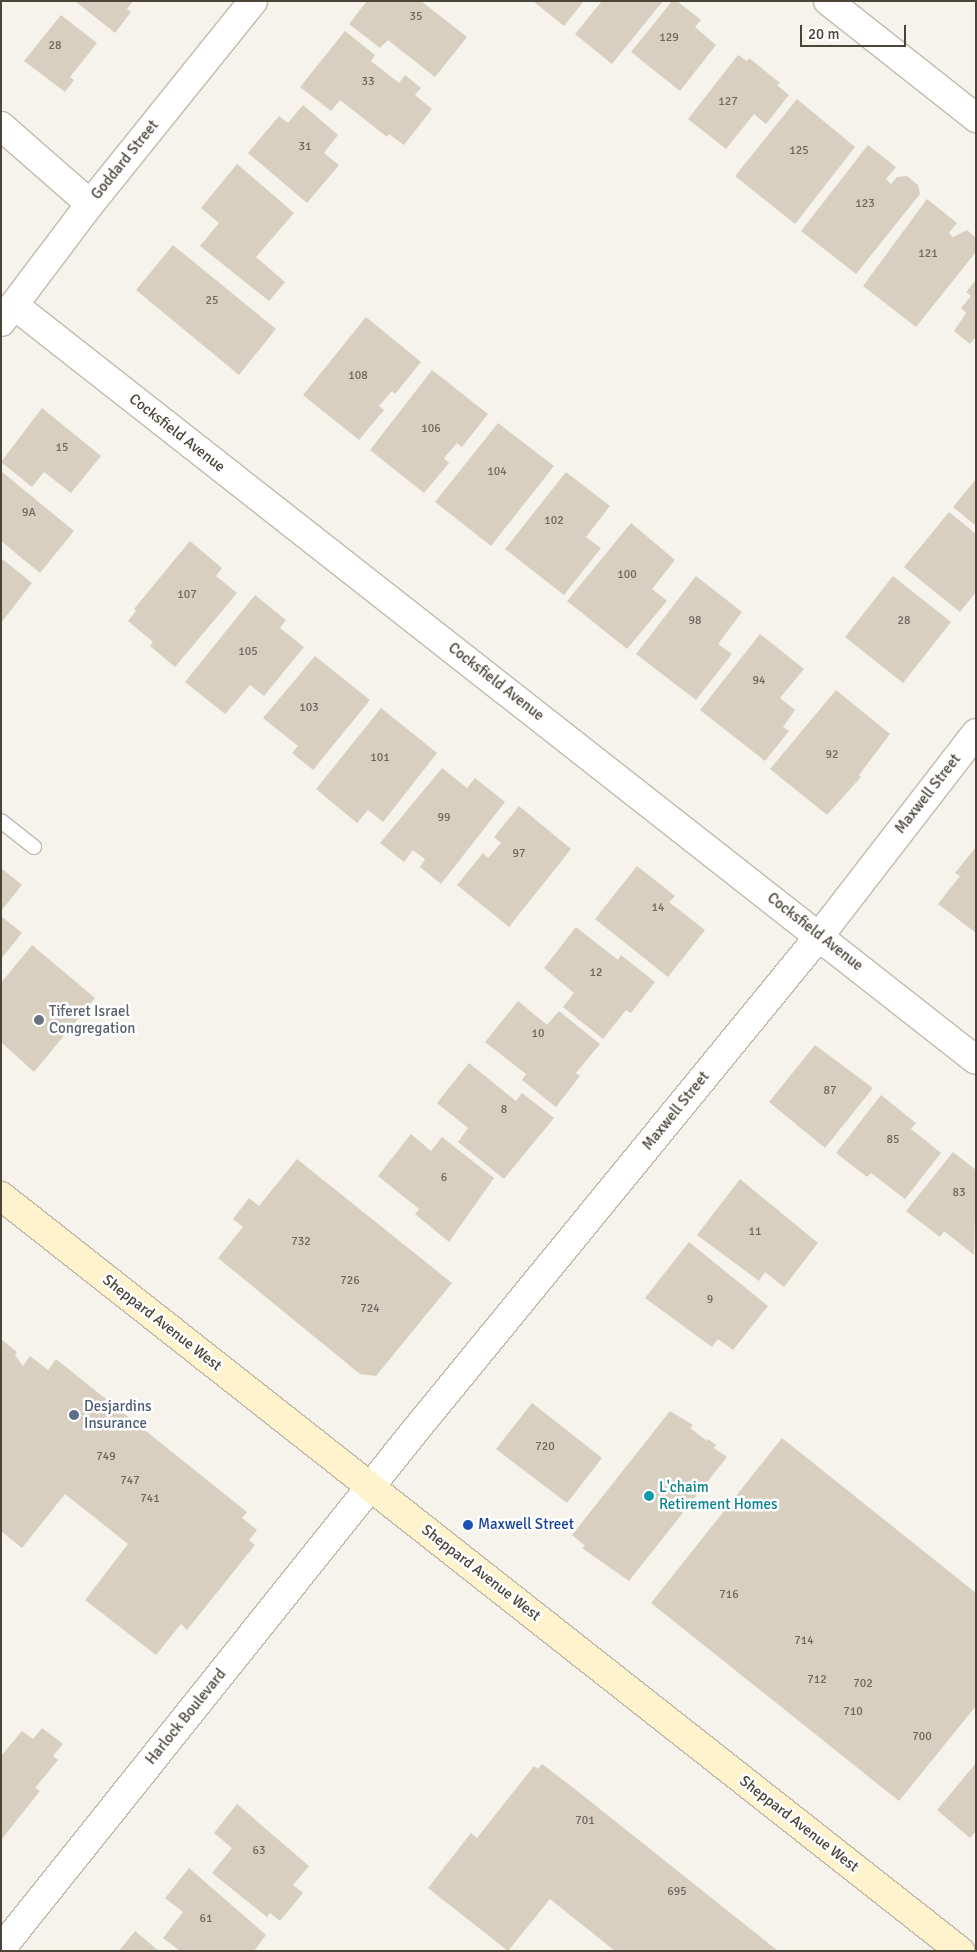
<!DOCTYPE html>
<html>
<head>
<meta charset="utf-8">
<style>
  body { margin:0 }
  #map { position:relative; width:977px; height:1952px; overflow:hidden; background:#f6f3ec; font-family:Signika,sans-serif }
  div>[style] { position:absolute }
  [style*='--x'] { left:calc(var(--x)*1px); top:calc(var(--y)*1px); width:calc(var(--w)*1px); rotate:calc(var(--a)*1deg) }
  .building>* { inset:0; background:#d8cfc1 }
  .roads { filter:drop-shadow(1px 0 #c2bbae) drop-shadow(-1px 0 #c2bbae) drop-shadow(0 1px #c2bbae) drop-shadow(0 -1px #c2bbae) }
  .lane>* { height:14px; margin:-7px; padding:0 7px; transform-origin:7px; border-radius:7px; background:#fff }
  .street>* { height:28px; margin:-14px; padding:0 14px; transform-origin:14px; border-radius:14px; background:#fff }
  .secondary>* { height:28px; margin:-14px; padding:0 14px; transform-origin:14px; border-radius:14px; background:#fff3cd }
  .dots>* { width:14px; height:14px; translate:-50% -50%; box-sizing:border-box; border:2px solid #fff; border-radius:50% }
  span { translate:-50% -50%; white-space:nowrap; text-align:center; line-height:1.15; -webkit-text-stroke:5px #fff; paint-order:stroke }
  .number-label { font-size:12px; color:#6e675b }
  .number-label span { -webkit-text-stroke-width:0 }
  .street-label { font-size:15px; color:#4b4439 }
  .worship-label { font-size:15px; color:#5b616d }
  .left { translate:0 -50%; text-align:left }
  .service-label { font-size:15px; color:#4e5e75 }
  .culture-label { font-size:15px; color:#0d838f }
  .transit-label { font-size:15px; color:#164399 }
  .frame { position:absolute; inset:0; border:2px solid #4b4439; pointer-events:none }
  .scale { position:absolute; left:800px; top:25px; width:106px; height:22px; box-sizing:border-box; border:2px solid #4b4439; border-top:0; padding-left:6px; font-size:15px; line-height:18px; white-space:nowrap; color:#4b4439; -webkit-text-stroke:4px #fff; paint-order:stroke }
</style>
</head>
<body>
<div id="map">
  <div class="building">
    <i style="clip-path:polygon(75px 1px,133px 1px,127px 9px,131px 12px,115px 33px)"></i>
    <i style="clip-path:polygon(367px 1px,421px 1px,467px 37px,435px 77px,388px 40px,380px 48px,349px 24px)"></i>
    <i style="clip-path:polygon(533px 1px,584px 1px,564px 26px)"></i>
    <i style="clip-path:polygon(602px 1px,663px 1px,612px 64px,575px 34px)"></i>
    <i style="clip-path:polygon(672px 1px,677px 1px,701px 20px,695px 27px,716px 45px,680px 91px,631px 52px)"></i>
    <i style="clip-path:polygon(61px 15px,97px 43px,70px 77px,74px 80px,65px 92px,24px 61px)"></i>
    <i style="clip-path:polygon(345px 31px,375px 55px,371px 61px,399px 83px,405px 75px,421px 88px,415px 95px,432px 109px,404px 145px,389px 134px,387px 137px,340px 100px,331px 111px,300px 87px)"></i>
    <i style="clip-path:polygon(738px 55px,747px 61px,749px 58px,780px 83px,777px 85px,789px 95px,766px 124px,754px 114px,726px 149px,688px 119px)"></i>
    <i style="clip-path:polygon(797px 99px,855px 147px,795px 224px,735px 176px)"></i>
    <i style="clip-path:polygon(303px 105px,338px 135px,324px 153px,339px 165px,307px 203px,248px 153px,279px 116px,288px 123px)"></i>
    <i style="clip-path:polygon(868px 145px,896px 167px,886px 179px,891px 184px,897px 177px,907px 176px,918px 185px,920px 194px,856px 274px,801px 231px)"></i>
    <i style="clip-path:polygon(237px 164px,294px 213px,256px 257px,285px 282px,269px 301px,200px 246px,219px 223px,201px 208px)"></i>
    <i style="clip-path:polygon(927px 199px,957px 223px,949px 233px,953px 237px,967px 230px,976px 238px,976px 252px,916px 327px,863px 286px)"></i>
    <i style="clip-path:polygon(173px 245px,276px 329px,239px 375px,136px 290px)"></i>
    <i style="clip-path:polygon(976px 280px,976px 337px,970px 344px,954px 331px,966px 313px,961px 308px,971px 296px,966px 292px)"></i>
    <i style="clip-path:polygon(366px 317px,421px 362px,395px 394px,392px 391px,379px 406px,384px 410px,359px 440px,303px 395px)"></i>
    <i style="clip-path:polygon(432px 370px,488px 414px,462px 447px,457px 443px,444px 458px,449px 463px,424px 493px,370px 450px)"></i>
    <i style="clip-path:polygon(42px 408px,101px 456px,71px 493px,44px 472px,32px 487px,1px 462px)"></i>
    <i style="clip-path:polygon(498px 423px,554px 466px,491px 546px,435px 502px)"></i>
    <i style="clip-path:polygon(1px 471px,74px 531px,40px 573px,1px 541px)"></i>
    <i style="clip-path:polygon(566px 472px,610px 506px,586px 537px,601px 548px,564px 595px,505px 549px)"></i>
    <i style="clip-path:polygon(976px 479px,976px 526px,953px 507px)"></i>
    <i style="clip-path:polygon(949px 512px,976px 534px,976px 592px,960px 612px,904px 567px)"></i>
    <i style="clip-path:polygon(631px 523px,675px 560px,652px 589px,667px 601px,627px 649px,567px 601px)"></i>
    <i style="clip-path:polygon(190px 541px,222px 568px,216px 576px,237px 593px,175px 667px,150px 646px,153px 642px,128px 621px,136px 611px,134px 609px)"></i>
    <i style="clip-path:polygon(1px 558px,32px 583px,1px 623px)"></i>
    <i style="clip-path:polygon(696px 576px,742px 612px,718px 644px,732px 654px,696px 700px,636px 654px)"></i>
    <i style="clip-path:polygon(893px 576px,951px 622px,903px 683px,845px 637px)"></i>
    <i style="clip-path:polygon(255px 595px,286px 620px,280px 628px,304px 647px,264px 696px,250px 685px,225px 714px,185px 682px)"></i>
    <i style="clip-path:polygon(760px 634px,804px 669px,780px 698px,795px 710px,783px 727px,789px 731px,765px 761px,700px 710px)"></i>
    <i style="clip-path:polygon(315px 656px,370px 700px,313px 770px,292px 753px,298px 746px,263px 718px)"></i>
    <i style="clip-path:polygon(836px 690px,890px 734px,859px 775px,861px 777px,827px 815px,770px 769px)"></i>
    <i style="clip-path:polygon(381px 708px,437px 753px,383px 822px,368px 810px,357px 823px,316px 789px)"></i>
    <i style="clip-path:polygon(442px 768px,467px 788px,475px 778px,505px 802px,441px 884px,420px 867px,425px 859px,413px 850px,404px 862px,380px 843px)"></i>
    <i style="clip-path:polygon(519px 806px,571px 849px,509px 927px,457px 885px,483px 853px,488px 858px,501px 843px,494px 837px)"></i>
    <i style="clip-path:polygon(976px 847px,976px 933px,938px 904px,960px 876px,955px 873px)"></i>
    <i style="clip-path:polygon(637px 866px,675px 896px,669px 902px,705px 930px,668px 977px,595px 919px)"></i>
    <i style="clip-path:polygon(1px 868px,22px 885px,1px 911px)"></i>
    <i style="clip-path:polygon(1px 916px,22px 933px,1px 959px)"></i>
    <i style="clip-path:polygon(576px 927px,618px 960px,621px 955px,655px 982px,631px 1013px,626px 1010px,603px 1039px,563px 1007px,574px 993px,544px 968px)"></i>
    <i style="clip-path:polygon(32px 945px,95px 998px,34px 1072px,1px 1042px,1px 983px)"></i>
    <i style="clip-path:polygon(518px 1001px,547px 1025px,559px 1011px,600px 1044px,576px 1073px,580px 1076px,556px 1107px,522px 1080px,526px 1074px,485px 1042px)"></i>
    <i style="clip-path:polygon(815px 1045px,873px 1088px,825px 1148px,769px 1102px)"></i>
    <i style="clip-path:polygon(469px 1063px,516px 1101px,522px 1093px,554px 1118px,504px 1179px,458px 1142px,468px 1128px,437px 1103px)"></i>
    <i style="clip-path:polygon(881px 1095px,916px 1123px,911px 1129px,941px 1153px,905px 1199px,871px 1173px,867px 1177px,836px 1153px)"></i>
    <i style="clip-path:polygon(411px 1134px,431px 1151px,442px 1137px,494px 1178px,449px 1242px,415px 1214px,419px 1209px,378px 1176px)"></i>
    <i style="clip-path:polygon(953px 1152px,976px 1170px,974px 1255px,944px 1231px,940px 1237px,906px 1211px)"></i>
    <i style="clip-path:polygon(297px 1159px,452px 1283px,376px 1376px,360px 1374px,218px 1258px,243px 1227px,233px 1219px,249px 1198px,259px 1206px)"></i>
    <i style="clip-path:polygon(740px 1179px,818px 1243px,784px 1287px,765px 1272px,759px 1281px,697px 1235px)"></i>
    <i style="clip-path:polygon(689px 1242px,768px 1306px,733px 1350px,718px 1339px,712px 1347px,645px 1298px)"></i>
    <i style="clip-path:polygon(1px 1339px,17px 1352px,15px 1355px,23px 1366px,30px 1356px,48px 1370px,56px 1359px,247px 1512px,242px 1518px,257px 1530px,249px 1540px,255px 1545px,187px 1630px,181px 1624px,156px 1655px,85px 1600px,128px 1544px,65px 1494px,22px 1548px,1px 1531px)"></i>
    <i style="clip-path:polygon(532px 1403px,602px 1458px,567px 1503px,496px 1449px)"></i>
    <i style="clip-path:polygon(670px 1411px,693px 1425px,690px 1428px,707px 1441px,708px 1439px,716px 1445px,714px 1448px,727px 1457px,629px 1581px,582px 1548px,585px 1546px,572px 1535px)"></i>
    <i style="clip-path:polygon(782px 1438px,976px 1593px,976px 1706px,899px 1801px,651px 1603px)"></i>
    <i style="clip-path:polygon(42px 1728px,63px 1744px,53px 1756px,58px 1760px,35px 1788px,40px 1791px,1px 1840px,1px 1756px,22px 1731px,33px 1739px)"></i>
    <i style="clip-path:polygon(976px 1763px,976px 1831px,970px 1838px,937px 1810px)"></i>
    <i style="clip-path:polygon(542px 1764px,571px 1786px,778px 1951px,615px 1951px,550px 1899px,508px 1951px,428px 1888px,471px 1833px,477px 1838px,534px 1766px,538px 1769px)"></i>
    <i style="clip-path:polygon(237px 1804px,309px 1866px,293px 1885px,303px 1893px,280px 1921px,270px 1913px,267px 1917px,212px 1873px,232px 1848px,214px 1833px)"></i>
    <i style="clip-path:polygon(189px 1868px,266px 1935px,254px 1951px,180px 1951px,163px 1938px,183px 1912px,165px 1898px)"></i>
    <i style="clip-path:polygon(135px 1931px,159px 1951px,119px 1951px)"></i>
  </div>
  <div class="roads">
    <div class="lane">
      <i style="--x:1;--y:821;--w:42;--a:38.2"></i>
    </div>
    <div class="street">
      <i style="--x:828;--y:1;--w:189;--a:38.3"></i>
      <i style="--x:1;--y:126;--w:118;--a:41.2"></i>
      <i style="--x:15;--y:306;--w:1221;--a:38.12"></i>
      <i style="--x:1;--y:322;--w:148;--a:-53"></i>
      <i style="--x:90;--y:204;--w:260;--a:-51.2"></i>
      <i style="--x:1;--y:1949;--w:662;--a:-51.38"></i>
      <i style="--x:414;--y:1432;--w:642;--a:-50.75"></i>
      <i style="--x:820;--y:935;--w:255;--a:-52.3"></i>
    </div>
    <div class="secondary">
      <i style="--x:1;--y:1196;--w:1221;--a:38.21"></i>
    </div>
  </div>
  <div class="dots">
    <i style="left:39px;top:1020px;background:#6b7280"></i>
    <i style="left:74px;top:1415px;background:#5c6f8a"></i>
    <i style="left:649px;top:1496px;background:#0f9aa8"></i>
    <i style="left:468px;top:1525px;background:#1a4fb4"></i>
  </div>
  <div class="number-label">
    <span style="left:416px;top:17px">35</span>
    <span style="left:669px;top:38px">129</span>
    <span style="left:55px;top:46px">28</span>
    <span style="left:368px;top:82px">33</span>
    <span style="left:728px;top:102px">127</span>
    <span style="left:305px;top:147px">31</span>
    <span style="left:799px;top:151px">125</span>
    <span style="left:865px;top:204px">123</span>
    <span style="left:928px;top:254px">121</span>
    <span style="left:212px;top:301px">25</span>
    <span style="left:358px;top:376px">108</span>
    <span style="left:431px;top:429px">106</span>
    <span style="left:62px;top:448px">15</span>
    <span style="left:497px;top:472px">104</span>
    <span style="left:29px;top:513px">9A</span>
    <span style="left:554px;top:521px">102</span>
    <span style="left:627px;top:575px">100</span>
    <span style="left:187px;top:595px">107</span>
    <span style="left:695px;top:621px">98</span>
    <span style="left:904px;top:621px">28</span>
    <span style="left:248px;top:652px">105</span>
    <span style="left:759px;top:681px">94</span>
    <span style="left:309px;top:708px">103</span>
    <span style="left:832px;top:755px">92</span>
    <span style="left:380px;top:758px">101</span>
    <span style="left:444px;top:818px">99</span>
    <span style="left:519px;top:854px">97</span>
    <span style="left:658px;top:908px">14</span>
    <span style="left:596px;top:973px">12</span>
    <span style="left:538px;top:1034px">10</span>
    <span style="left:830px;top:1091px">87</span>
    <span style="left:504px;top:1110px">8</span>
    <span style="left:893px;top:1140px">85</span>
    <span style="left:444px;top:1178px">6</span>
    <span style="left:959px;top:1193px">83</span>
    <span style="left:755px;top:1232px">11</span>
    <span style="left:301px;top:1242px">732</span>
    <span style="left:350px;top:1281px">726</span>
    <span style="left:710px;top:1300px">9</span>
    <span style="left:370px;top:1309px">724</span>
    <span style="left:545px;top:1447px">720</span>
    <span style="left:106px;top:1457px">749</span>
    <span style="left:130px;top:1481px">747</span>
    <span style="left:150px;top:1499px">741</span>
    <span style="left:729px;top:1595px">716</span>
    <span style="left:804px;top:1641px">714</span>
    <span style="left:817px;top:1680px">712</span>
    <span style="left:863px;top:1684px">702</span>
    <span style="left:853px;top:1712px">710</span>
    <span style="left:922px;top:1737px">700</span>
    <span style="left:585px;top:1821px">701</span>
    <span style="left:259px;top:1851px">63</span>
    <span style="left:677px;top:1892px">695</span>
    <span style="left:206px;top:1919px">61</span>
  </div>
  <div class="street-label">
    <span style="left:125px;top:160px;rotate:-51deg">Goddard Street</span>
    <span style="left:177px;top:433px;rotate:38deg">Cocksfield Avenue</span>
    <span style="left:496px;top:682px;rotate:38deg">Cocksfield Avenue</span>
    <span style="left:928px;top:794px;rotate:-52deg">Maxwell Street</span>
    <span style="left:815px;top:932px;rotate:38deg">Cocksfield Avenue</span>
    <span style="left:676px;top:1111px;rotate:-51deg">Maxwell Street</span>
    <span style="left:162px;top:1323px;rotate:38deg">Sheppard Avenue West</span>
    <span style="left:481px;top:1573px;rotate:38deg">Sheppard Avenue West</span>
    <span style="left:186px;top:1717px;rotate:-51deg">Harlock Boulevard</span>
    <span style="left:799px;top:1824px;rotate:38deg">Sheppard Avenue West</span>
  </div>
  <div class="worship-label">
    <span class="left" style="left:49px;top:1020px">Tiferet Israel<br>Congregation</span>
  </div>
  <div class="service-label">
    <span class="left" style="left:84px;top:1415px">Desjardins<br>Insurance</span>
  </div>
  <div class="culture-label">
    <span class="left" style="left:659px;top:1496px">L'chaim<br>Retirement Homes</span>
  </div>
  <div class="transit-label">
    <span class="left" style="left:478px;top:1525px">Maxwell Street</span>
  </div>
  <div class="frame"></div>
  <div class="scale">20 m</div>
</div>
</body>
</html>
